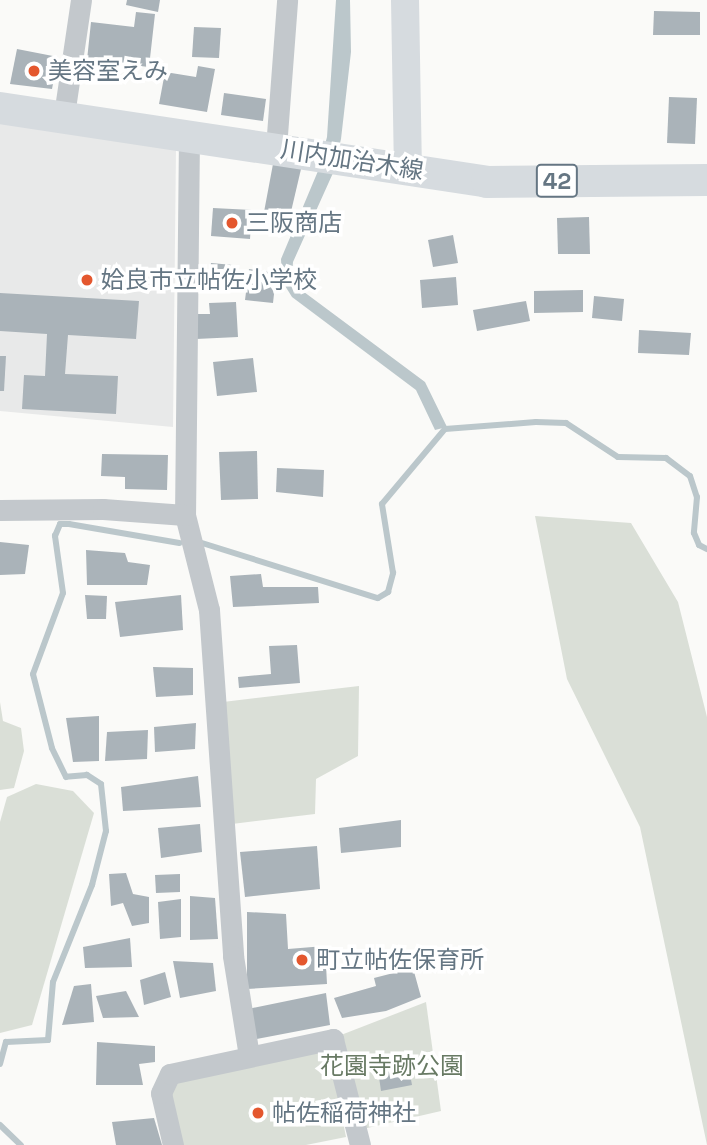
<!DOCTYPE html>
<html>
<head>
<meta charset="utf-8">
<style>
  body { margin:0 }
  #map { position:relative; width:707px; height:1145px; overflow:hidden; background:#fafaf8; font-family:"Space Grotesk","Noto Sans JP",sans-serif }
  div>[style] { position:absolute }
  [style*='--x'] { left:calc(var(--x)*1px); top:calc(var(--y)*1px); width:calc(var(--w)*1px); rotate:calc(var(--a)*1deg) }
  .built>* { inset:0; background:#e8e9e9 }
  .green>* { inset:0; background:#dadfd7 }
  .water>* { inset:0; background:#bbc7cb }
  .stream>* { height:6px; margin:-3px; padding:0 3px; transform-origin:3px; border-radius:3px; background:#bbc7cb }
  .building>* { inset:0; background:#aab3b9 }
  .street>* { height:21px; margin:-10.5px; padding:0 10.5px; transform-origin:10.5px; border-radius:10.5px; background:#c3c8cc }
  .secondary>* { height:28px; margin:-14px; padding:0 14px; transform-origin:14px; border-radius:14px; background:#d6dbdf }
  .primary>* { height:32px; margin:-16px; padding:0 16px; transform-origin:16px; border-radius:16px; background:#d6dbdf }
  .dots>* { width:19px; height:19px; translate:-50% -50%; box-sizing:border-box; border:4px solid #fff; border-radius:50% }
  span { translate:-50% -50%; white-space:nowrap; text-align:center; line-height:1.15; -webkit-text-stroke:7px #fff; paint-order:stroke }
  .shield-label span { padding:2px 5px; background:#fff; border:2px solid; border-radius:5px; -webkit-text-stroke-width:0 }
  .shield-label { font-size:23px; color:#657683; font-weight:700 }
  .poi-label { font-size:24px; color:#657683 }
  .left { translate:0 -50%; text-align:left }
  .street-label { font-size:24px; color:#657683 }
  .park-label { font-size:24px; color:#687a64 }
</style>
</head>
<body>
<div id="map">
  <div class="built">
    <i style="clip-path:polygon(0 120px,176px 148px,173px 427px,0 411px)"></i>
  </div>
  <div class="green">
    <i style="clip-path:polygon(535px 516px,631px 523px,678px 602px,707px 717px,707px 1145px,640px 827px,567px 679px)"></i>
    <i style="clip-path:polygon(359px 686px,358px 756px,316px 779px,315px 814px,232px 824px,223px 702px)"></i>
    <i style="clip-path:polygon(0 702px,3px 721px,21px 728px,24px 751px,14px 788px,0 790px)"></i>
    <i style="clip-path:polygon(36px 784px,73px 791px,94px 813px,32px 1025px,0 1033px,0 822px,7px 797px)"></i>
    <i style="clip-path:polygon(426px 1002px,441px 1111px,363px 1129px,341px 1035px)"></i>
    <i style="clip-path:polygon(328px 1047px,346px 1137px,306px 1145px,182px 1145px,170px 1090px,179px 1077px)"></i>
  </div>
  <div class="water">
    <i style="clip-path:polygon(336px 0,350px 0,351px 52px,341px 139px,333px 173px,293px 262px,292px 276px,300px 289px,425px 382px,447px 427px,435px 430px,416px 390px,292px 297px,282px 281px,281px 259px,318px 171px,327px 137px)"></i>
  </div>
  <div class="stream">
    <i style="--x:202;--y:543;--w:184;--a:17.4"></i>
    <i style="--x:378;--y:598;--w:12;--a:-31"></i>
    <i style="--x:388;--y:592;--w:20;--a:-75"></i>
    <i style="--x:393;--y:573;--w:70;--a:-99.1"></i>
    <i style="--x:382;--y:504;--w:98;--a:-50"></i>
    <i style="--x:445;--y:429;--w:91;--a:-4.4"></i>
    <i style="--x:536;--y:422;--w:30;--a:2"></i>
    <i style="--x:566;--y:423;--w:62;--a:33.2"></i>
    <i style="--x:618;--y:457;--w:48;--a:1.2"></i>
    <i style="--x:666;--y:458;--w:30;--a:37"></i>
    <i style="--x:690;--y:476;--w:22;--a:72"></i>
    <i style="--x:697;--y:497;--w:36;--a:95"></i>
    <i style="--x:694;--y:533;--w:13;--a:67"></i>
    <i style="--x:699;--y:545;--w:9;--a:27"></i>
    <i style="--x:0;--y:1064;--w:23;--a:-75"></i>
    <i style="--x:6;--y:1042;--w:42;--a:-2.7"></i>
    <i style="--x:48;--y:1040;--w:58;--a:-85.1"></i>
    <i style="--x:53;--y:982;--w:105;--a:-68.1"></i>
    <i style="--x:92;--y:885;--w:56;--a:-75.5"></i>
    <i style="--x:106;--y:831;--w:47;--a:-96.1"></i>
    <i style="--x:101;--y:784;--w:17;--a:-147"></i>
    <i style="--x:87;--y:775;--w:21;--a:175"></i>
    <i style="--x:66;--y:777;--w:32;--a:-116"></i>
    <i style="--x:52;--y:748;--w:76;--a:-104.4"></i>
    <i style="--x:33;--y:674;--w:86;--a:-69.7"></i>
    <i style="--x:63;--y:593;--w:58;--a:-98"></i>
    <i style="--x:55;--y:536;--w:13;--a:-67"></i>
    <i style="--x:60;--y:524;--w:9;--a:0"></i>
    <i style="--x:69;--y:524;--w:112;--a:9.8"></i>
    <i style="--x:0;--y:1125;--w:29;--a:44"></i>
  </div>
  <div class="building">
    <i style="clip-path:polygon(127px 0,160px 0,158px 12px,126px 5px)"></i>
    <i style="clip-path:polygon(654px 11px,700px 12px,700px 35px,653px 35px)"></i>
    <i style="clip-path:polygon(136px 12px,155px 14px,149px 67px,87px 60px,91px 22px,134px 27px)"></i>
    <i style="clip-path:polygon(194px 27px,221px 28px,219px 58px,192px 57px)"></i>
    <i style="clip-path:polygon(17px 49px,58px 57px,52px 89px,10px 84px)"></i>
    <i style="clip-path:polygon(198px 66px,215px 69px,207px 112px,159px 104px,165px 72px,196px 77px)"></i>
    <i style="clip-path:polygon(224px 93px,266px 99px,263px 121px,221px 115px)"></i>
    <i style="clip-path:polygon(669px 97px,697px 98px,695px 144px,667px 143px)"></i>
    <i style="clip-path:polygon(273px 164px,301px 169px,290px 216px,264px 212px)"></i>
    <i style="clip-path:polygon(213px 208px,252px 210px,250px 239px,211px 236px)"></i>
    <i style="clip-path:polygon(589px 217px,590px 254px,558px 254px,557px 218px)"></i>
    <i style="clip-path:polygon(453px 235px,458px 263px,433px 267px,428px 240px)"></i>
    <i style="clip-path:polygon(211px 263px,233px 265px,231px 290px,208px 288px)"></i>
    <i style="clip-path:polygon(249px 269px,269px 272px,267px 285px,275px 285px,273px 303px,245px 300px)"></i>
    <i style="clip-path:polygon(456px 277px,458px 305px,422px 308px,420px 280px)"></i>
    <i style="clip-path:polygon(583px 290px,583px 312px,534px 313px,534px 291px)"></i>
    <i style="clip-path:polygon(0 293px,139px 301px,136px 339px,68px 335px,65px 374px,118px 376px,116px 414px,22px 409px,24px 375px,45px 376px,47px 334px,0 331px)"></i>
    <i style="clip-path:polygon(594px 296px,624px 299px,622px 321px,592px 318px)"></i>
    <i style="clip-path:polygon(526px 301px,530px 321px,477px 331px,473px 310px)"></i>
    <i style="clip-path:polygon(236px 302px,238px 337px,196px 339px,196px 314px,210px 314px,209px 303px)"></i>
    <i style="clip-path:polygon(639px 330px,691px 333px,689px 355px,638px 353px)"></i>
    <i style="clip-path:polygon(0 356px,6px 356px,4px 391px,0 391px)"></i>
    <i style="clip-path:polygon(253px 358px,257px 392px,217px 396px,213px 362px)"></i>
    <i style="clip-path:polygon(257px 451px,258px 499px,221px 500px,219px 452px)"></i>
    <i style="clip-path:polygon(102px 454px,168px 455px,167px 490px,125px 489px,125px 477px,101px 476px)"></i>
    <i style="clip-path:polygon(277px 468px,324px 470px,323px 497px,276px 492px)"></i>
    <i style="clip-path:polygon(0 542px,29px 545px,25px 574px,0 575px)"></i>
    <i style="clip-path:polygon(86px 550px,125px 553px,128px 562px,150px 565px,147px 585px,87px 585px)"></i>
    <i style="clip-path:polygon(261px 574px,263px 587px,318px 587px,319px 603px,233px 607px,230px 576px)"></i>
    <i style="clip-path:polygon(85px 595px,107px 596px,106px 619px,87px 619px)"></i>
    <i style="clip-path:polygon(181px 595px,183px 630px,120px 637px,115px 602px)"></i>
    <i style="clip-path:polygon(297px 645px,300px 683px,239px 688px,238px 677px,271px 674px,269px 646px)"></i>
    <i style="clip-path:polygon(153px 667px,193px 668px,193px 695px,156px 697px)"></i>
    <i style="clip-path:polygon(99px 716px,99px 761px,73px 762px,66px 718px)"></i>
    <i style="clip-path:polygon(196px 723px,195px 749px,155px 752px,154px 727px)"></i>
    <i style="clip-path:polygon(148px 730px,147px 759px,105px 761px,107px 732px)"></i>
    <i style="clip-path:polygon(198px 776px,201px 807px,123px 811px,121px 787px)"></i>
    <i style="clip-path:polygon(401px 820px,401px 847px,341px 853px,339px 828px)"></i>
    <i style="clip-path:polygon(200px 824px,202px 852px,161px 858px,158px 828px)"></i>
    <i style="clip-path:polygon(317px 846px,320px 889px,245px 897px,240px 852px)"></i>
    <i style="clip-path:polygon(126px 873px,133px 894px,149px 897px,149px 923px,132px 926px,123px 903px,111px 906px,109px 874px)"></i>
    <i style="clip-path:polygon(180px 874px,180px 892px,156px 893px,155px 875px)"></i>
    <i style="clip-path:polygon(190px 896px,215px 898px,218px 939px,190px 940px)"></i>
    <i style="clip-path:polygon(181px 899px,181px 937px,160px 939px,158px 902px)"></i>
    <i style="clip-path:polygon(247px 912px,286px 914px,288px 949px,325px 946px,327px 984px,247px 989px)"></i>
    <i style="clip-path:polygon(130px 938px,132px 967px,85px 968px,83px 947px)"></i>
    <i style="clip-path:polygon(173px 961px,213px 963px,216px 991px,180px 998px)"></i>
    <i style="clip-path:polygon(413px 968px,421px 997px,386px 1011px,342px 1018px,334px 998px,376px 986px,374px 978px)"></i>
    <i style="clip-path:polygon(165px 972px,171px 997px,144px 1005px,140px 980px)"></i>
    <i style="clip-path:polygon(91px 984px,94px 1022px,62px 1025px,74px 986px)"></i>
    <i style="clip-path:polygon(126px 991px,139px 1017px,103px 1018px,96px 996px)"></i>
    <i style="clip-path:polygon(326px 993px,330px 1025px,252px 1040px,248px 1009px)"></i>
    <i style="clip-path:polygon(97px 1042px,155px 1046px,155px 1062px,139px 1064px,143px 1085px,96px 1085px)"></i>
    <i style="clip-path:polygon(407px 1058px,412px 1085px,381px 1091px,377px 1063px)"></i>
    <i style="clip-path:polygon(154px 1118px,162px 1145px,116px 1145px,112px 1122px)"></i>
  </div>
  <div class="street">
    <i style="--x:64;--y:115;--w:116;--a:-81.6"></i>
    <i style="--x:189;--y:136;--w:379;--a:90.6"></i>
    <i style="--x:185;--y:515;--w:98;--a:75.8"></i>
    <i style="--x:209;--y:610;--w:347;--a:86"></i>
    <i style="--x:233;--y:956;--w:101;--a:80.9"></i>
    <i style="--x:276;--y:148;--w:148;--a:-85.7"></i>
    <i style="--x:0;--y:510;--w:103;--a:-0.6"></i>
    <i style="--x:103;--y:509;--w:82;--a:4.2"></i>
    <i style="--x:173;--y:1145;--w:53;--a:-103"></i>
    <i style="--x:161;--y:1093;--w:21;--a:-65"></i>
    <i style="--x:170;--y:1074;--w:167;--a:-12.1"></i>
    <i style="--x:333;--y:1039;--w:109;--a:75.7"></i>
  </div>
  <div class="secondary">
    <i style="--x:405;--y:0;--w:170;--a:89"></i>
  </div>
  <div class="primary">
    <i style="--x:0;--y:108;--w:493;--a:8.6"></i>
    <i style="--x:487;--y:182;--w:220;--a:-0.5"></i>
  </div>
  <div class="dots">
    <i style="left:34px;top:71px;background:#e4572e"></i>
    <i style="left:232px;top:223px;background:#e4572e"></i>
    <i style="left:87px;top:280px;background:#e4572e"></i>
    <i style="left:302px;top:960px;background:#e4572e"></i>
    <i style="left:258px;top:1113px;background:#e4572e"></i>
  </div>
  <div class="shield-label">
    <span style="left:557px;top:181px">42</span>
  </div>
  <div class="poi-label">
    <span class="left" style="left:48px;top:71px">美容室えみ</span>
    <span class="left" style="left:246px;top:223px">三阪商店</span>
    <span class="left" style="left:101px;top:280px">姶良市立帖佐小学校</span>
    <span class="left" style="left:316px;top:960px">町立帖佐保育所</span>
    <span class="left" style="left:272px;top:1113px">帖佐稲荷神社</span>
  </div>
  <div class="street-label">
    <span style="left:352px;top:160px;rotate:9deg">川内加治木線</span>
  </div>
  <div class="park-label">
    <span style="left:392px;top:1066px">花園寺跡公園</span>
  </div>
</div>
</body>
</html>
